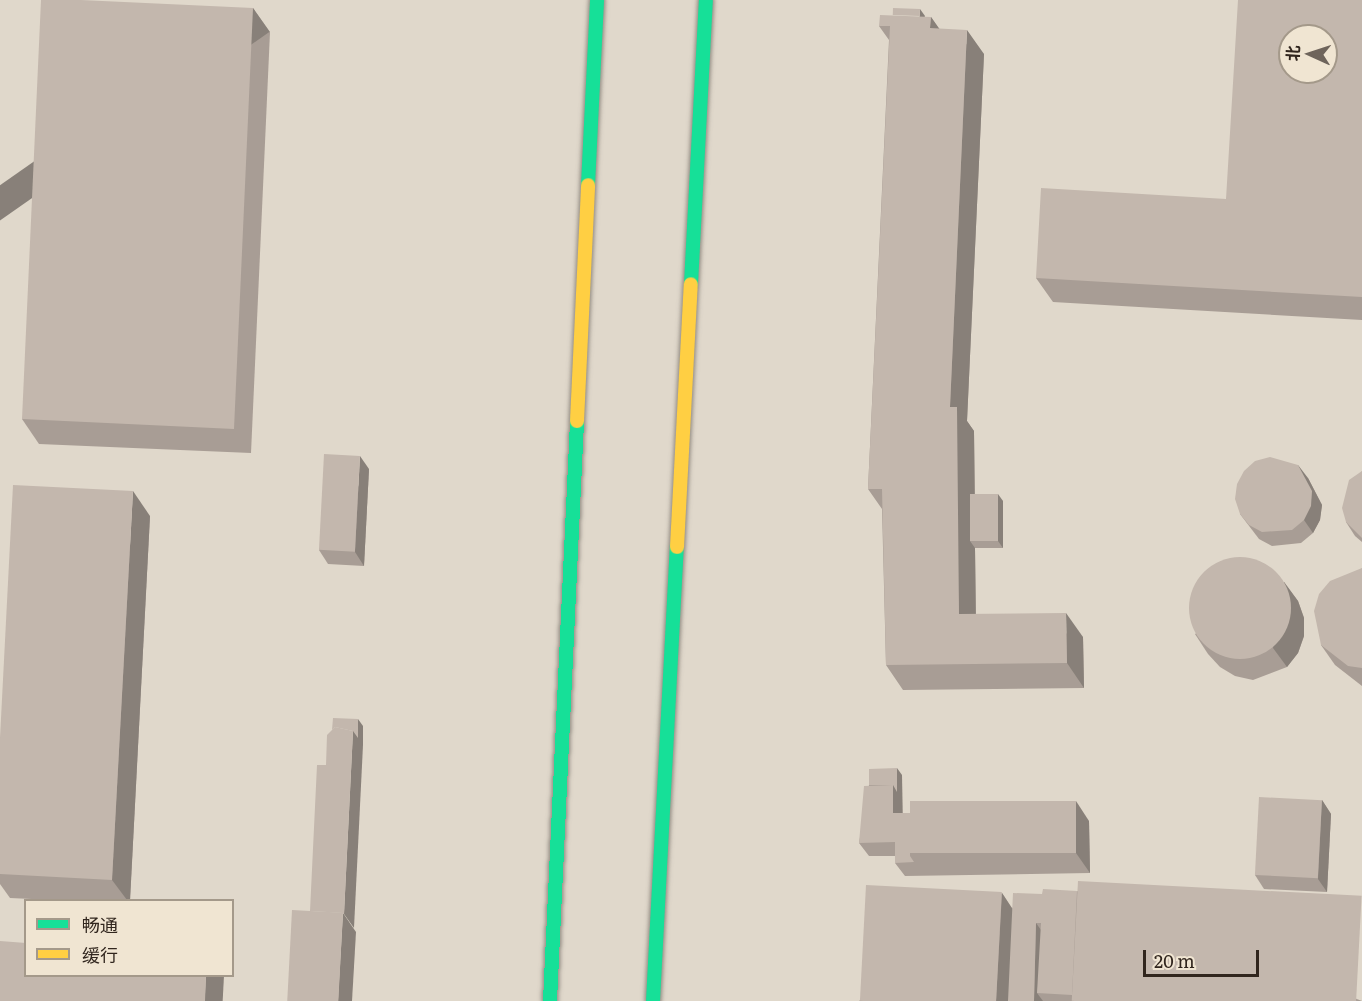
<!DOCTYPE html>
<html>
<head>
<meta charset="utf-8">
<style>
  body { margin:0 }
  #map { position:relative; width:1362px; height:1001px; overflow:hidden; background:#e0d8cb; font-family:Literata,"Noto Sans SC",serif }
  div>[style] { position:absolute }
  .roads { filter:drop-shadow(0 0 2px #948d84) drop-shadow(0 0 2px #948d84) }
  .fast>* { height:14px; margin:-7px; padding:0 7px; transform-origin:7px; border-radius:7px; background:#16e098 }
  .slow>* { height:14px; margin:-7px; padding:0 7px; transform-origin:7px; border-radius:7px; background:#ffcf43 }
  .wall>* { inset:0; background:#a89d95 }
  .shaded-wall>* { inset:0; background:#888079; transform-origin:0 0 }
  .building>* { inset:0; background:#c3b7ad; transform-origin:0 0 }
  .round { border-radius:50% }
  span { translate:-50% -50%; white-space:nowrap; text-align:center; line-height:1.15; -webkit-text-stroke:5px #f0e5d2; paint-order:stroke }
  .legend { position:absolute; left:24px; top:899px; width:210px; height:78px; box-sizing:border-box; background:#f0e5d2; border:2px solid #a4998a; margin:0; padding:8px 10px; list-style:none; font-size:18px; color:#31261e }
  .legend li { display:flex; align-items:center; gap:12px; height:30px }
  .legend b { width:30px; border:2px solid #a4998a }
  .north { position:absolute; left:1278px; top:24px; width:60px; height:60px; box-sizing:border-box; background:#f0e5d2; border:2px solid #a4998a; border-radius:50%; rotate:273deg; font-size:16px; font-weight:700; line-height:24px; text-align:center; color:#31261e }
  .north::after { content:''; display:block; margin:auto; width:21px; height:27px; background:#6e645b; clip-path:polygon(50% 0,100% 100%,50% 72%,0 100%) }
  .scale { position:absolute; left:1143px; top:950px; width:116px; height:27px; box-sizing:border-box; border:3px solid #31261e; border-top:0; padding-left:8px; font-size:18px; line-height:21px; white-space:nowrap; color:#31261e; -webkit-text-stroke:4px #f0e5d2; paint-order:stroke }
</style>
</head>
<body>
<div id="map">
  <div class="roads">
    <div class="fast">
      <i style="left:588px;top:185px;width:185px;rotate:-87.2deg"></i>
      <i style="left:691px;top:284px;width:284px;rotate:-87deg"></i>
      <i style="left:550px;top:1001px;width:581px;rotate:-87.33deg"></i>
      <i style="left:653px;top:1001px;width:455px;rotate:-87deg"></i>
    </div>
    <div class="slow">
      <i style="left:577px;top:421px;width:236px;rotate:-87.3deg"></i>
      <i style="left:677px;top:547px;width:263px;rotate:-87deg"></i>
    </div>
  </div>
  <div class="wall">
    <i style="clip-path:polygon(1362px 0,1362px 320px,1053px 302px,1036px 278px,1226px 199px)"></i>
    <i style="clip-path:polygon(253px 8px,270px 32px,251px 453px,39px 444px,22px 419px)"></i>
    <i style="clip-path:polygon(925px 17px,931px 17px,939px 29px,984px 54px,967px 421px,974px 431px,975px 494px,1003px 501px,1003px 548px,975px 548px,976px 614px,1083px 637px,1084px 688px,903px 690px,886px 665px,882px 509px,868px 489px,889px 40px,879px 26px)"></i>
    <i style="clip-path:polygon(369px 469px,364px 566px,328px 564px,319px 550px)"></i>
    <i style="clip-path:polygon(1362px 471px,1362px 542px,1355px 536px,1346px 522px)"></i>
    <i style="clip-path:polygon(1308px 478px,1322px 505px,1320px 520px,1313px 533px,1301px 543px,1272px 546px,1259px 539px,1240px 514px)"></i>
    <i style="clip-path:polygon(150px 516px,130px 900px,53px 900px,10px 898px,0 884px,0 738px)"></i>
    <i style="clip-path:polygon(1362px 568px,1362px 686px,1335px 665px,1321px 645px)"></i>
    <i style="clip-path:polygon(1284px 582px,1298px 601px,1304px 618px,1304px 636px,1298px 653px,1287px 667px,1253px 680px,1235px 676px,1220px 667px,1208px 654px,1195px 634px)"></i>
    <i style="clip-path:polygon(902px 775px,902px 813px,1089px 821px,1090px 873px,905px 876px,895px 863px,895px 856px,869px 856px,859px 843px,869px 785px)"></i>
    <i style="clip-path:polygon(1322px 800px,1331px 814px,1327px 892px,1264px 889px,1255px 875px)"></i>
    <i style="clip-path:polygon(1077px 891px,1362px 1001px,859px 1001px,1002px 893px,1012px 908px,1042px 894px)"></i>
  </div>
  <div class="shaded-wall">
    <i style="left:253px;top:8px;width:29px;height:421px;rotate:55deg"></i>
    <i style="clip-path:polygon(920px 9px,925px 16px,919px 33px)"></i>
    <i style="clip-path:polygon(931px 17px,948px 41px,930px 28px)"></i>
    <i style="clip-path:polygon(967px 30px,984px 54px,967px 421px,974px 431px,975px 541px,970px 541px,975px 548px,976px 638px,959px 614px,950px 407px)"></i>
    <i style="clip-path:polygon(360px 456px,369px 469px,364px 566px,355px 552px)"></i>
    <i style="clip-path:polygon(1298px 465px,1308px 478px,1322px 505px,1320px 520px,1313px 533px,1304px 520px)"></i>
    <i style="clip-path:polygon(133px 491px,150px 516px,130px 900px,127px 900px,112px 880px)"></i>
    <i style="clip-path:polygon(998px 494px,1003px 501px,1003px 548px,998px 541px)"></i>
    <i style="clip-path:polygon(1284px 582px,1298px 601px,1304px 618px,1304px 636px,1298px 653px,1287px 667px,1273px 648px)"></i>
    <i style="clip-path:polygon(1066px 613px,1083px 637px,1084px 688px,1067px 663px)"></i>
    <i style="clip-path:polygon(358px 719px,363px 726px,363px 745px,354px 928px,344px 914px,353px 731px)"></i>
    <i style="clip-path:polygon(897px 768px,902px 775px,903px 827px,893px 813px,893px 785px)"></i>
    <i style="clip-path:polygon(1322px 800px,1331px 814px,1327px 892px,1318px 879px)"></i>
    <i style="clip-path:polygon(1076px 801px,1089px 821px,1090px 873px,1076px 853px)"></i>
    <i style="clip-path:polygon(1002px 893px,1015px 913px,1010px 1001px,996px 1001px)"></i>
    <i style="clip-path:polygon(343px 913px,356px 932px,352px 1001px,338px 1001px)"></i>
    <i style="clip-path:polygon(1036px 923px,1046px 937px,1037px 993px,1043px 1001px,1034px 1001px)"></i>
    <i style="left:206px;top:975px;width:18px;height:26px;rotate:3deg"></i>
  </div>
  <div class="building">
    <i style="clip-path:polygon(41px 0,81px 0,253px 8px,234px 429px,22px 419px)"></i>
    <i style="clip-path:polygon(evenodd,1238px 0,1362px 0,1362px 297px,1036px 278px,1041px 188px,1226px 199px,1238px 0,1290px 36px,1326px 36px,1326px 72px,1290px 72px,1290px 36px)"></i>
    <i style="left:893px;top:8px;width:27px;height:7px;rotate:2deg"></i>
    <i style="clip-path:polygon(880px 15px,931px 17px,930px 28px,967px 30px,950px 407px,957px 407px,959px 614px,1066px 613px,1067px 663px,886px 665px,882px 489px,868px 489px,890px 26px,879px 26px)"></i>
    <i style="left:324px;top:454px;width:36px;height:96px;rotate:3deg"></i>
    <i style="clip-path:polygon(1270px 457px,1298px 465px,1312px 491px,1311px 506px,1304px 520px,1292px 530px,1262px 532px,1249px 525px,1240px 514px,1235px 499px,1237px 484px,1244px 471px,1255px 461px)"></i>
    <i style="clip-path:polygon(1362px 471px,1362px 538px,1346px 522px,1342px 508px,1349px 480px)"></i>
    <i style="clip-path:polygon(13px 485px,133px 491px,112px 880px,0 874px,0 738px)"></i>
    <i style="left:970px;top:494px;width:28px;height:47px"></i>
    <i class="round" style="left:1189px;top:557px;width:102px;height:102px"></i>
    <i style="clip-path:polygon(1362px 568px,1362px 668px,1348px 666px,1321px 645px,1314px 611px,1319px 594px,1330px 581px)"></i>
    <i style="clip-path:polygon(333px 718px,358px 719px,358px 738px,353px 731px,335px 727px,332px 730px)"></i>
    <i style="clip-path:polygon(335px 727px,353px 731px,344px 914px,343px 914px,343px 913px,310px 911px,317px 765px,326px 765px,327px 735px)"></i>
    <i style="clip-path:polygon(897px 768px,897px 792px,893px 785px,869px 785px,869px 769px)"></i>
    <i style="clip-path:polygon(893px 785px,893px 813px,910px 813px,910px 856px,914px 862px,895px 863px,895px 842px,859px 843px,864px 786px)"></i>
    <i style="left:1259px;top:797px;width:63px;height:78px;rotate:3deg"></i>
    <i style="left:1076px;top:801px;width:52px;height:166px;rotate:90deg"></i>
    <i style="left:1078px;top:881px;width:284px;height:120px;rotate:3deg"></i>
    <i style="left:866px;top:885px;width:136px;height:116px;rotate:3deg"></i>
    <i style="clip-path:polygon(1043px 889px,1077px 891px,1072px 995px,1037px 993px,1041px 923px,1036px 923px,1034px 1001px,1008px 1001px,1013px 893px,1042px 894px)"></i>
    <i style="left:292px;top:910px;width:51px;height:91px;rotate:3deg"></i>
    <i style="clip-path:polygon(0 941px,26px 943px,26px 975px,206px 975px,205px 1001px,0 1001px)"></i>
  </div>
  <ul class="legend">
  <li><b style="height:8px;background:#16e098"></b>畅通</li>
  <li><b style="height:8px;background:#ffcf43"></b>缓行</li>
  </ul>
  <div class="north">北</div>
  <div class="scale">20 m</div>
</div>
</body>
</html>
